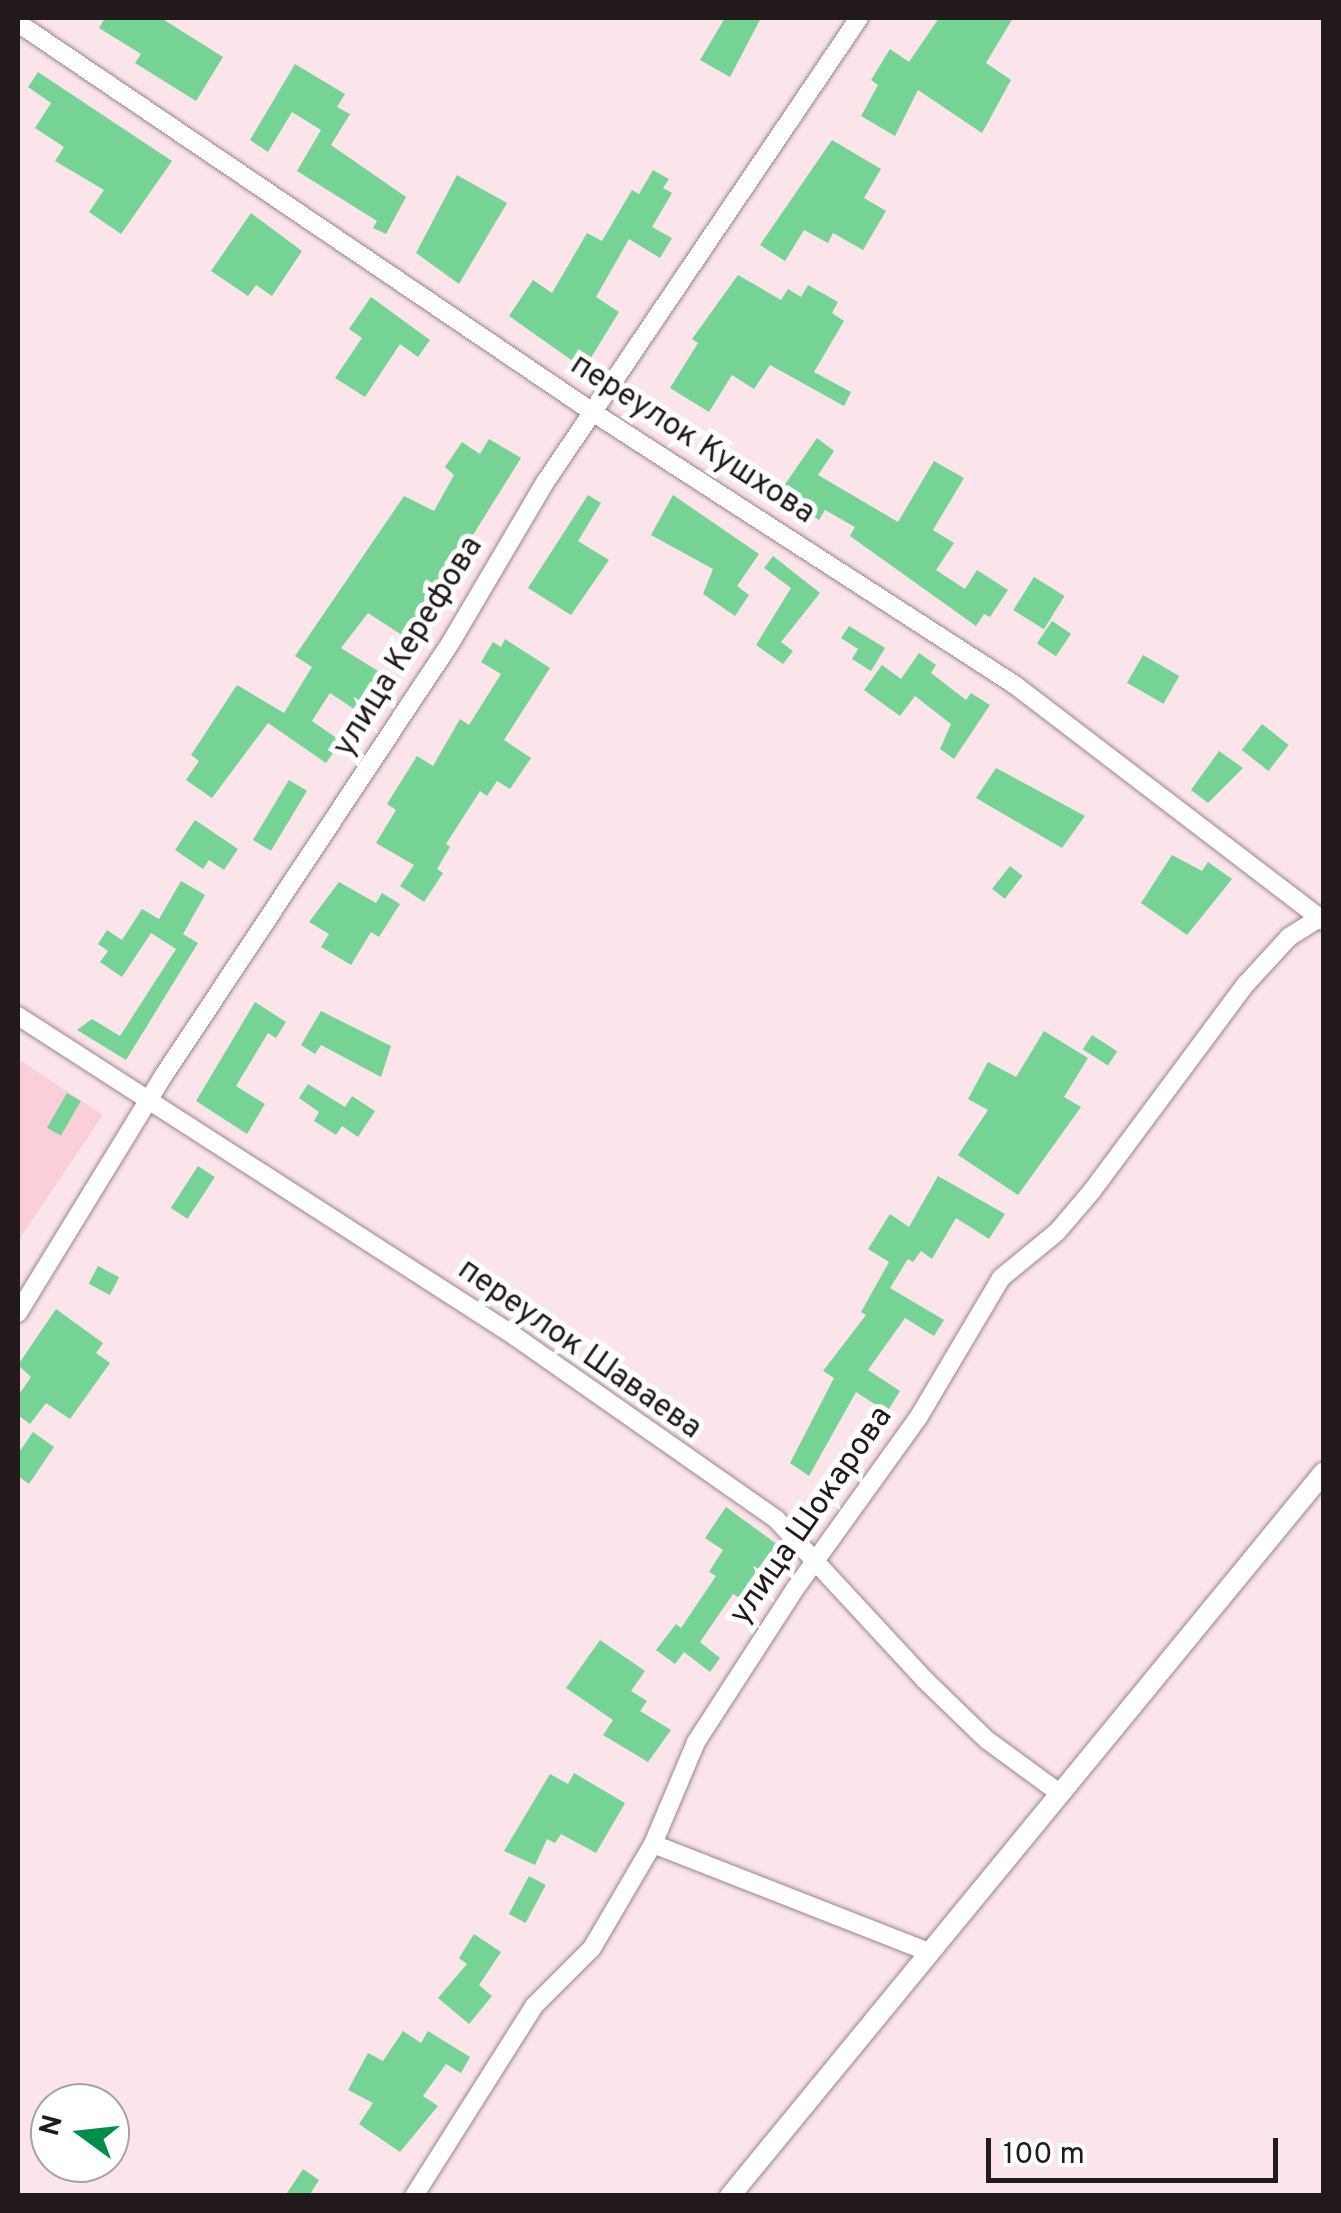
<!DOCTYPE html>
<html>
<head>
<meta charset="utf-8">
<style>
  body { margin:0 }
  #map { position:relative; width:1341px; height:2213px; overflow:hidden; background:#fce5ea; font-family:Overpass,sans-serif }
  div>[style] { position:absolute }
  .green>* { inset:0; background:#fbcfd9 }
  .building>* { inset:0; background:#75d395; transform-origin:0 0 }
  .roads { filter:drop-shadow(0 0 2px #9a858a) drop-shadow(0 0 2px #9a858a) }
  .minor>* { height:18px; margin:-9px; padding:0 9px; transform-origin:9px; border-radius:9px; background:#fff }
  .tertiary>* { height:20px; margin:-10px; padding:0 10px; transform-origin:10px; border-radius:10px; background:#fff }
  span { translate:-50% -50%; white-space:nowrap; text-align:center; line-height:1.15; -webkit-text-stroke:10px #fff; paint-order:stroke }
  .street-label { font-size:32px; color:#21191a }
  .frame { position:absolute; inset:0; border:20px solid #21191a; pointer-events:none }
  .north { position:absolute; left:30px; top:2083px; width:100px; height:100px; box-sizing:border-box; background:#fff; border:2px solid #a6a3a3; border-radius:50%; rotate:285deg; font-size:28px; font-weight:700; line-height:40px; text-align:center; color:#21191a }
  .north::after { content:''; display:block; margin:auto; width:35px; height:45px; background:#008e4c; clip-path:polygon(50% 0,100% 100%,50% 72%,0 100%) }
  .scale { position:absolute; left:986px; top:2138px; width:292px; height:45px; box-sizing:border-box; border:5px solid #21191a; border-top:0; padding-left:12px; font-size:30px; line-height:35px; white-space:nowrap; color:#21191a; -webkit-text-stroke:8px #fff; paint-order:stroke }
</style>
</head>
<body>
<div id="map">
  <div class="green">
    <i style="clip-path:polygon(18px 1059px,103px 1115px,18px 1241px)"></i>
  </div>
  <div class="building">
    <i style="clip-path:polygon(105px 18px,161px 18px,223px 57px,196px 101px,135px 63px,141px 54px,99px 28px)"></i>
    <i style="clip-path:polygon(725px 18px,761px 18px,730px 77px,700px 60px)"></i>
    <i style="clip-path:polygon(939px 18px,1013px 18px,986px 63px,1011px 80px,982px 133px,918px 90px,895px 136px,861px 116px,878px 85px,871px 80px,890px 49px,909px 62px)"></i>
    <i style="clip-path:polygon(295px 64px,345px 94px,337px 107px,350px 114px,331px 145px,406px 197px,386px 234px,373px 228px,377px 221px,297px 171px,321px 130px,292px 112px,268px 152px,250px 140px)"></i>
    <i style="clip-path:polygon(38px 72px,172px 161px,121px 234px,89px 212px,104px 190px,55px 161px,64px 147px,35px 128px,51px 103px,28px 87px)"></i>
    <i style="clip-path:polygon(832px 140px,881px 169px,864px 198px,886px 211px,863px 250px,833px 233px,828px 243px,804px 230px,785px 261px,760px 245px)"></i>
    <i style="clip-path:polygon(653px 170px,669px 179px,663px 188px,672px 193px,652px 227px,672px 238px,660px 258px,629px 239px,596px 297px,619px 312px,584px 369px,509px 316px,533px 280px,552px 293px,587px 233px,602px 241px,632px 190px,639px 194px)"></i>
    <i style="clip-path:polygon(457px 175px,507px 203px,459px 284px,416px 253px)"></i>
    <i style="clip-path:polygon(251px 213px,302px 251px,272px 296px,256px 285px,248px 296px,211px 271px)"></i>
    <i style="clip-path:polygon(738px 275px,781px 300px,788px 289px,801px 297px,808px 285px,838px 302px,832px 313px,844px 321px,814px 372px,851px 392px,844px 406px,770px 365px,754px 389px,732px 375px,709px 412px,670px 388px,698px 343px,692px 339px)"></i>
    <i style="clip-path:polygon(371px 297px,430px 340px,418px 357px,400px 344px,365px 397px,335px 378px,362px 338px,349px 329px)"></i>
    <i style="clip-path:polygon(817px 438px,834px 451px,818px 475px,898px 522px,934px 461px,964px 478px,933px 530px,954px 543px,936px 570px,965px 589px,977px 570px,1008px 590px,990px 617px,984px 614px,976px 626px,850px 536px,855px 527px,825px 510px,819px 520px,779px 493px)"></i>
    <i style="clip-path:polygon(489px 439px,521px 458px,408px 639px,368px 613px,341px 648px,378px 671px,360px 713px,330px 693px,312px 721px,341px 741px,326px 763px,268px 723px,212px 798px,186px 780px,199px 761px,191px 755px,237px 685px,284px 713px,312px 667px,295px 656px,404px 496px,434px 511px,454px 475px,445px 467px,462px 442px,480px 454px)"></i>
    <i style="clip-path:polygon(588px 495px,601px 503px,578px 541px,609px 560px,571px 615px,528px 588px)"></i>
    <i style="clip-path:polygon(673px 495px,759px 554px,737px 586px,749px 595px,735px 616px,703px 594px,713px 569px,651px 535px)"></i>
    <i style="clip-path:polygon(773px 556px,820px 593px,781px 642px,793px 651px,783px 664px,756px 645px,791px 588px,764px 568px)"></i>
    <i style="left:1034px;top:577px;width:36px;height:39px;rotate:32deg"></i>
    <i style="left:1052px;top:621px;width:23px;height:27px;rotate:34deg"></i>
    <i style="clip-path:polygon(849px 626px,885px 648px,871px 671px,852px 659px,858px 649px,841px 638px)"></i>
    <i style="clip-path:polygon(505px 639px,550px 668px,504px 740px,531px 758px,510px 789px,497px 781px,487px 796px,480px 791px,446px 844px,450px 847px,437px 869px,443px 873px,424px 902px,400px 886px,414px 865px,376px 843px,396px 810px,387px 804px,417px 756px,433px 766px,460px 719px,469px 725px,501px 674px,481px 662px,493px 642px,501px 647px)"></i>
    <i style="clip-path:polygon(919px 653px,936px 665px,931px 673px,966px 700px,971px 693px,990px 705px,954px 759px,940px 749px,951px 724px,915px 696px,900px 716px,864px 690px,882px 665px,901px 679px)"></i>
    <i style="left:1143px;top:655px;width:42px;height:32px;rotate:30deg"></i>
    <i style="left:1262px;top:724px;width:34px;height:33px;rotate:38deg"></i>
    <i style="clip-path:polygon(1219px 751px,1243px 768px,1208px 803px,1191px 790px)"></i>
    <i style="clip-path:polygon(996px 768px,1085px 816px,1062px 848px,976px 798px)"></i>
    <i style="left:289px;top:780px;width:21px;height:70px;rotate:31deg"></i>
    <i style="clip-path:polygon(195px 820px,238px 849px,224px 870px,209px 860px,203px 869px,175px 850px)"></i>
    <i style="clip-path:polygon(1172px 855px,1202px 871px,1208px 862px,1232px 879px,1187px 935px,1141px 903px)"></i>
    <i style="left:1010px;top:866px;width:16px;height:29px;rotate:38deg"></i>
    <i style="clip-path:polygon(181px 881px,205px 895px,183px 934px,198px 943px,126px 1060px,77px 1030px,92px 1019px,120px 1036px,176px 949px,151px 933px,122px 977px,100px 962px,108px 951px,98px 944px,107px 930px,122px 940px,142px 909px,159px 919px)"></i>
    <i style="clip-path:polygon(339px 882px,376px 903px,382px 893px,400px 904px,379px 937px,371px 932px,351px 965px,321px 947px,329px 934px,309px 922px)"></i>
    <i style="clip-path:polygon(255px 1002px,286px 1022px,276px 1038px,268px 1033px,236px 1086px,265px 1104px,247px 1134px,196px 1101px)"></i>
    <i style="clip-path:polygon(321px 1011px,391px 1046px,381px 1077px,321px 1045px,315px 1054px,301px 1045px)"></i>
    <i style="clip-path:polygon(1044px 1031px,1088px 1058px,1064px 1097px,1081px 1107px,1018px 1195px,958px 1155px,988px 1110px,968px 1099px,988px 1062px,1016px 1077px)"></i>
    <i style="left:1092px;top:1035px;width:30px;height:17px;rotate:33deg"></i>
    <i style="clip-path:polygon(308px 1084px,345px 1107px,352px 1096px,375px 1111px,358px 1137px,342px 1126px,336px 1135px,314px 1121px,319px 1112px,299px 1098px)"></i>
    <i style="left:67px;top:1093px;width:16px;height:40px;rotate:30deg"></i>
    <i style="left:198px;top:1166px;width:20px;height:50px;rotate:33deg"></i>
    <i style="clip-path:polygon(938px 1176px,1005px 1214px,989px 1239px,956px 1218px,932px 1259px,921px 1251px,913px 1262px,908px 1259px,890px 1288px,944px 1320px,934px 1336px,905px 1318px,868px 1370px,900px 1391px,887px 1412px,856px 1392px,809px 1476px,790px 1463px,834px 1378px,823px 1371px,866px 1315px,861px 1312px,889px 1262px,868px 1249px,890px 1214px,909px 1227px)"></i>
    <i style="left:98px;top:1266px;width:24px;height:20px;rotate:28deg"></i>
    <i style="clip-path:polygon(56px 1309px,103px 1343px,96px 1353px,110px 1363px,70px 1419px,46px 1403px,30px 1424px,18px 1415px,18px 1396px,31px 1377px,18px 1365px)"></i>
    <i style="clip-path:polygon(33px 1432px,54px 1447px,29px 1484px,18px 1476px,18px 1454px)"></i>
    <i style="clip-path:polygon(726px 1507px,793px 1556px,758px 1609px,733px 1594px,700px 1642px,720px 1658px,710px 1672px,684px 1652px,675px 1664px,656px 1650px,676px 1624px,681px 1628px,716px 1576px,709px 1572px,723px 1550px,705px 1538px)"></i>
    <i style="clip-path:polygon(600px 1640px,645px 1671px,631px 1691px,647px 1701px,640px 1711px,671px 1730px,648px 1762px,603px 1735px,613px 1720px,566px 1688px)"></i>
    <i style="clip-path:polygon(574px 1773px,625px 1803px,596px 1853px,561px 1834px,555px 1843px,547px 1839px,535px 1865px,504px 1851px,550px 1774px,568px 1784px)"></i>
    <i style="left:529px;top:1876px;width:19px;height:43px;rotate:28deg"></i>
    <i style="clip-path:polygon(474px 1934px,501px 1952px,479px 1985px,492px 1996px,469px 2024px,438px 1998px,467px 1964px,459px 1958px)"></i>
    <i style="clip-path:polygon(403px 2031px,421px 2043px,428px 2031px,470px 2057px,461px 2073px,446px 2064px,423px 2096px,438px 2106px,400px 2152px,359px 2124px,373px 2103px,348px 2090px,368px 2053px,383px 2061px)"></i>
    <i style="clip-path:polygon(303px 2169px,319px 2180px,309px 2196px,285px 2196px)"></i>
  </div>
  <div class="roads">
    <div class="minor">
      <i style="left:18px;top:23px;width:696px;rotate:34.1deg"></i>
      <i style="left:594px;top:413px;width:501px;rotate:32.87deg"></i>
      <i style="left:1015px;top:685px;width:389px;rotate:37.4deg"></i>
      <i style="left:18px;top:1016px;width:592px;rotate:32.8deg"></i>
      <i style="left:516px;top:1337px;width:317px;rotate:35deg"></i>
      <i style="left:776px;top:1519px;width:219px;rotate:47.2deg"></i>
      <i style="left:925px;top:1680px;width:86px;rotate:44.1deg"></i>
      <i style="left:987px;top:1740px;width:88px;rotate:36.2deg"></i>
      <i style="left:18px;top:1313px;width:279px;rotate:-58.5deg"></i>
      <i style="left:164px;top:1075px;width:519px;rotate:-56.46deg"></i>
      <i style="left:451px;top:642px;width:187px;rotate:-59.5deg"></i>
      <i style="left:546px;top:481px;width:559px;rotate:-55.94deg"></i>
      <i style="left:653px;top:1844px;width:295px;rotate:21.4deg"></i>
      <i style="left:414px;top:2196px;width:225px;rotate:-57.7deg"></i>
      <i style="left:534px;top:2006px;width:82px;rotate:-45deg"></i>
      <i style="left:592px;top:1948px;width:121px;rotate:-59.6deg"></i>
      <i style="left:653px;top:1844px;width:111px;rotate:-67.1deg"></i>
      <i style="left:696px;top:1742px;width:182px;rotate:-57.1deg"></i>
      <i style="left:795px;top:1589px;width:211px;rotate:-54.3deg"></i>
      <i style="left:918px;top:1418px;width:163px;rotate:-59.3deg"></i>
      <i style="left:1001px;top:1278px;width:72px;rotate:-39.4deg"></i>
      <i style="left:1057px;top:1232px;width:54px;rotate:-49.5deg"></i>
      <i style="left:1092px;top:1191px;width:258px;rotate:-53.4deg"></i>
      <i style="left:1246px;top:984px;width:64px;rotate:-47.5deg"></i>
      <i style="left:1289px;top:937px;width:36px;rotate:-32deg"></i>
    </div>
    <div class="tertiary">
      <i style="left:730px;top:2196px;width:936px;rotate:-50.63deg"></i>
    </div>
  </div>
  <div class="street-label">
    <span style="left:692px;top:440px;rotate:33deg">переулок Кушхова</span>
    <span style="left:409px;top:647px;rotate:-58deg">улица Керефова</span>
    <span style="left:579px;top:1350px;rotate:35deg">переулок Шаваева</span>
    <span style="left:812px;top:1516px;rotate:-55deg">улица Шокарова</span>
  </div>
  <div class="frame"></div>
  <div class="north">N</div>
  <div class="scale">100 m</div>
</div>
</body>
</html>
